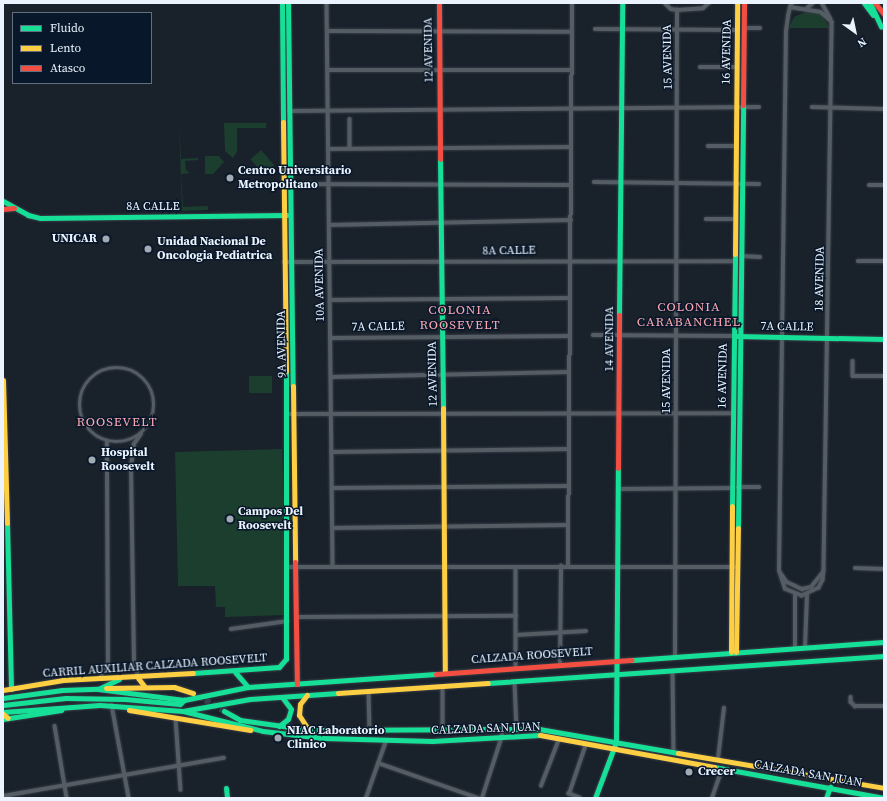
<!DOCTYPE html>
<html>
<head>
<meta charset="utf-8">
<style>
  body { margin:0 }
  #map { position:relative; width:887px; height:801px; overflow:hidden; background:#19212b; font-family:"Source Serif 4",serif }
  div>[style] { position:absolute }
  .green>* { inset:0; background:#1c3e2e; transform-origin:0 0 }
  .primary-tunnel>* { height:5.5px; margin-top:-2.75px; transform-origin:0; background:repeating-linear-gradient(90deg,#38414b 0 5.5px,transparent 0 8.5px) }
  .roads { filter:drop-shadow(0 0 1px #373d46) drop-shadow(0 0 1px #373d46) }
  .street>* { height:3.5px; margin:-1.75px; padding:0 1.75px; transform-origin:1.75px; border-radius:1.75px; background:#545c64 }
  .street>.ring { margin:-1.75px; padding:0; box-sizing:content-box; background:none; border:3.5px solid #545c64; border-radius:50% }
  .fast>* { height:5px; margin:-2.5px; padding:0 2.5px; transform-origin:2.5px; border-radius:2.5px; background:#16e098 }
  .slow>* { height:5px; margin:-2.5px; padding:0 2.5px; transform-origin:2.5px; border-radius:2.5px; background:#ffcf43 }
  .jam>* { height:5px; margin:-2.5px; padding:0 2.5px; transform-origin:2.5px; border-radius:2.5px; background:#f24e42 }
  .dots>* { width:11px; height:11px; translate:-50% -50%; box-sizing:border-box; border:2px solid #081729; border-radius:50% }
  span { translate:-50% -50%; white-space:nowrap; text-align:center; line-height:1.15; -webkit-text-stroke:3px #081729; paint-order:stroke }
  .street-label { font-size:12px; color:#ebf4fe }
  .poi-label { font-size:12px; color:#ebf4fe; font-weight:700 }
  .left { translate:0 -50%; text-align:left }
  .right { translate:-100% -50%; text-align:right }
  .neighbourhood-label { font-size:13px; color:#fca8b0; letter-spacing:1px }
  .frame { position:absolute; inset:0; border:4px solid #ebf4fe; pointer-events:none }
  .legend { position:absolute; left:12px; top:12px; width:140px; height:72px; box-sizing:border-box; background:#081729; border:1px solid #636f7e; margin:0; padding:5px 7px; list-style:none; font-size:12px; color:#ebf4fe }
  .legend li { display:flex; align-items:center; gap:8px; height:20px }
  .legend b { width:20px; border:1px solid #636f7e }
  .north { position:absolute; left:835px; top:12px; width:40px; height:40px; -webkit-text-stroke:3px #081729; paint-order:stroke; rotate:147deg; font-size:11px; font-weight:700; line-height:16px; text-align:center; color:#ebf4fe }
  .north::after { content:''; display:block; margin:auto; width:14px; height:18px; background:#ebf4fe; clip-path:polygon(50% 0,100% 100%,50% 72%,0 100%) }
</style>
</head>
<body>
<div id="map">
  <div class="green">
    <i style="clip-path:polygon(810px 10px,821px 14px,830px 28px,789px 28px,794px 17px)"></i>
    <i style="clip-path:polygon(179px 123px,181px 159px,198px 158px,198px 160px,185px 161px,186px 170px,190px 173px,181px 174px,183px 207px,208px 206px,208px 210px,182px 211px)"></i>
    <i style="clip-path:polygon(224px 123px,266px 123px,266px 128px,237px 128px,237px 152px,233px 158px,225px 151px)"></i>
    <i style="left:261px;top:150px;width:20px;height:14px;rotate:49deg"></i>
    <i style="clip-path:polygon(205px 156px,219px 156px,224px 162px,213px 174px,205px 174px)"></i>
    <i style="left:249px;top:376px;width:23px;height:17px"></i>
    <i style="clip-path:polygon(282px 449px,285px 615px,225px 617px,225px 607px,216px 607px,215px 586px,178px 586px,175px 452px)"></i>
  </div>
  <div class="primary-tunnel">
    <i style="left:198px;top:696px;width:30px;rotate:30deg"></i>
  </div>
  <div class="roads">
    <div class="street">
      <i style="left:327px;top:3px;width:564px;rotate:89.39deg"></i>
      <i style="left:665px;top:3px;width:8px;rotate:45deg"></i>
      <i style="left:671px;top:9px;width:6px;rotate:9deg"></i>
      <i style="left:677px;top:10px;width:26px;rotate:-4deg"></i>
      <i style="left:703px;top:8px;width:8px;rotate:-40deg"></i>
      <i style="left:822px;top:3px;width:18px;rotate:61deg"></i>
      <i style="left:790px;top:7px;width:31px;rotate:9deg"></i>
      <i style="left:821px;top:12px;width:15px;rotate:42deg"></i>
      <i style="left:832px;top:22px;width:7px;rotate:90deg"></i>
      <i style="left:832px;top:29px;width:541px;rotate:90.85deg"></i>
      <i style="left:824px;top:570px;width:10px;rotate:96deg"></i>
      <i style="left:823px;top:580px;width:9px;rotate:117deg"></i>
      <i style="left:819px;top:588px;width:19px;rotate:155deg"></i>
      <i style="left:802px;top:596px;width:18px;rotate:-158deg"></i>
      <i style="left:785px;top:589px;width:19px;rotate:-108deg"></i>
      <i style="left:779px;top:571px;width:540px;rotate:-89.26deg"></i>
      <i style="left:786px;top:31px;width:15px;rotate:-82deg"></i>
      <i style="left:788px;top:16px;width:9px;rotate:-77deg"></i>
      <i style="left:790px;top:7px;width:4px;rotate:-63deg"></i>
      <i style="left:807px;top:8px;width:8px;rotate:-40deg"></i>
      <i style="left:744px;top:28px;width:16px"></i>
      <i style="left:595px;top:29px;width:142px;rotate:0.4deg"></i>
      <i style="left:327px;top:31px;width:245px;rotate:0.2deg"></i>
      <i style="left:700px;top:67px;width:37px"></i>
      <i style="left:328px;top:70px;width:244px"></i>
      <i style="left:812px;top:107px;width:72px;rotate:1.6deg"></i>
      <i style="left:289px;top:111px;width:470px;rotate:-0.5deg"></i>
      <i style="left:350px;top:119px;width:29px;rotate:90deg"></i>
      <i style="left:708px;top:146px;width:28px"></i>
      <i style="left:329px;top:149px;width:242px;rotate:-0.5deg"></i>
      <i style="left:594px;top:182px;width:165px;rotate:0.7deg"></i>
      <i style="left:284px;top:184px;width:287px;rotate:0.2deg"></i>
      <i style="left:869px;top:185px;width:15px"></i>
      <i style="left:706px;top:219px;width:29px"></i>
      <i style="left:329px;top:225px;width:242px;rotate:-1.2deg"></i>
      <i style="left:741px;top:256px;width:19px;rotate:3deg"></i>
      <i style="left:858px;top:261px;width:26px"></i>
      <i style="left:284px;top:262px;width:450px;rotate:-0.1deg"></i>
      <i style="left:330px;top:300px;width:240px;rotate:-0.5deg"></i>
      <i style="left:593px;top:335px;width:140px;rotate:0.4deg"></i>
      <i style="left:331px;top:338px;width:239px;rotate:-0.5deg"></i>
      <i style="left:853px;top:361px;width:15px;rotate:90deg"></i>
      <i style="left:853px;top:376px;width:31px"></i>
      <i class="ring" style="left:80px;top:368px;width:70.5px;height:70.5px"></i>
      <i style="left:331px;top:377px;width:238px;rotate:-1.2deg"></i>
      <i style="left:286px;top:414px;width:447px;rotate:-0.1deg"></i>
      <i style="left:332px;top:452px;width:237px;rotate:-0.7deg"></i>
      <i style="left:738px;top:487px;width:21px"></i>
      <i style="left:332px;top:488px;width:236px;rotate:-0.5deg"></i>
      <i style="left:619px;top:489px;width:113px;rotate:-0.5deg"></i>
      <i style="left:333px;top:528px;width:235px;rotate:-0.7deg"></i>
      <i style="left:568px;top:566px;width:563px;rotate:-89.59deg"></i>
      <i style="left:288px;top:567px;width:446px"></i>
      <i style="left:516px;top:567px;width:101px;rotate:90deg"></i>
      <i style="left:855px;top:568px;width:29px;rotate:2deg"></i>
      <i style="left:780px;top:572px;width:12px;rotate:55deg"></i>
      <i style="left:787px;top:582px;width:17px;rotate:25deg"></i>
      <i style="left:802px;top:589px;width:9px;rotate:-13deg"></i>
      <i style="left:811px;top:587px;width:19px;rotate:-51deg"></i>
      <i style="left:296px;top:617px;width:220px;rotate:-0.3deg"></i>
      <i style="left:231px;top:629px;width:57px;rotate:-8.1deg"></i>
      <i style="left:516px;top:635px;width:70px;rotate:-3.3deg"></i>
      <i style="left:805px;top:647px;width:52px;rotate:-87.8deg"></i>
      <i style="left:795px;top:648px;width:53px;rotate:-90deg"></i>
      <i style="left:675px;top:656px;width:646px;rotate:-89.82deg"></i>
      <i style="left:560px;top:664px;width:98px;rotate:-89.4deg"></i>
      <i style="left:673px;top:671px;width:81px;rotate:89.3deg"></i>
      <i style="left:138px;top:677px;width:16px;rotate:-104deg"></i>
      <i style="left:134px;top:661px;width:194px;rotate:-90.9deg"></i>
      <i style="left:131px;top:467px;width:23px;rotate:-83deg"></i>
      <i style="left:134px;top:444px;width:12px;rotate:-55deg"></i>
      <i style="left:100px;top:678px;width:17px;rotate:-62deg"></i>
      <i style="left:108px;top:663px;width:222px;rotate:-90.3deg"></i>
      <i style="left:515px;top:682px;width:47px;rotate:87.6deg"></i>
      <i style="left:443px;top:686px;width:43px;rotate:90deg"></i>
      <i style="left:369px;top:691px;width:40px;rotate:88.6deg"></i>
      <i style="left:851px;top:697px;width:5px;rotate:90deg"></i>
      <i style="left:851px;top:702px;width:6px;rotate:45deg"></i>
      <i style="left:855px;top:706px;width:29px"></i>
      <i style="left:112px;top:705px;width:95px;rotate:79.6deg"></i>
      <i style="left:176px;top:719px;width:71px;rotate:86deg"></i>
      <i style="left:55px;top:726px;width:73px;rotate:80.5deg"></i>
      <i style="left:718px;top:759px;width:51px;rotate:-83.3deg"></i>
      <i style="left:378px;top:763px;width:106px;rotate:19.3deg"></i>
      <i style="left:541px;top:786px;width:50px;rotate:-69deg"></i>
      <i style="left:3px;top:796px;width:224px;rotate:-9.8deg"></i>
      <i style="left:366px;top:798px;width:60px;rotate:-70.7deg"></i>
      <i style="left:482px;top:798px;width:65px;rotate:-72.1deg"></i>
      <i style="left:502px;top:736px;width:7px;rotate:-98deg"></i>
      <i style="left:580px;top:798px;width:12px;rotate:-160deg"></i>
      <i style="left:569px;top:794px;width:53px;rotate:-71.2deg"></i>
      <i style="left:712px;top:798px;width:31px;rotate:-71deg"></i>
    </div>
    <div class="fast">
      <i style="left:282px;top:3px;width:119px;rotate:89.5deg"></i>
      <i style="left:288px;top:3px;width:383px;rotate:89.3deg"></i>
      <i style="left:864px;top:3px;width:15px;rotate:53deg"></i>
      <i style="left:870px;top:3px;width:26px;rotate:65deg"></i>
      <i style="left:440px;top:159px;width:249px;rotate:89.3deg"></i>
      <i style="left:3px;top:201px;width:29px;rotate:29deg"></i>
      <i style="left:28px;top:215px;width:12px;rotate:14deg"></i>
      <i style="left:40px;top:218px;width:247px;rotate:-0.7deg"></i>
      <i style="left:619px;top:315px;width:312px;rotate:-89.4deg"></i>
      <i style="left:737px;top:336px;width:147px;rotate:1.2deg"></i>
      <i style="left:732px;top:506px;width:252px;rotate:-89.3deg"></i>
      <i style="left:7px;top:523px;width:166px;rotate:88.6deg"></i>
      <i style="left:738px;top:528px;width:423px;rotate:-89.3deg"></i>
      <i style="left:632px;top:660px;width:253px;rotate:-4.1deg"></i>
      <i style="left:235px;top:672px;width:20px;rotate:49deg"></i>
      <i style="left:193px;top:673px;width:86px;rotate:-4deg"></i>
      <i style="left:279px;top:667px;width:11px;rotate:-49deg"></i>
      <i style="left:286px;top:659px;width:288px;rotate:-90deg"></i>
      <i style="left:488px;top:683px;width:397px;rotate:-3.9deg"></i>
      <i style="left:98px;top:689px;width:23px;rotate:-25deg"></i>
      <i style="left:3px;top:698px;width:60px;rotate:-7.7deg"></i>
      <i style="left:62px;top:690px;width:36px;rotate:-2deg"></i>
      <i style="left:98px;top:689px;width:87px;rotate:7.3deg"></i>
      <i style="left:184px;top:700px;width:65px;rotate:-11.5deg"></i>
      <i style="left:248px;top:687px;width:188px;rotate:-4deg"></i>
      <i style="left:3px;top:705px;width:63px;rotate:-6.3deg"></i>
      <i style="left:66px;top:698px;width:59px;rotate:1deg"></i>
      <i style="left:125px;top:699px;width:55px;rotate:5.2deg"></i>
      <i style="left:180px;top:704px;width:6px;rotate:-45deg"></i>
      <i style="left:183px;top:711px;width:82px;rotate:14deg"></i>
      <i style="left:263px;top:731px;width:60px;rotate:6.7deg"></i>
      <i style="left:323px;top:738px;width:109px;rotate:1.6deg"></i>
      <i style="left:432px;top:741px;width:108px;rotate:-3.2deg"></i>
      <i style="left:224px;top:711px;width:18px;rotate:29deg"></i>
      <i style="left:240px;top:720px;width:72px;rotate:8deg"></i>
      <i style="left:311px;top:730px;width:228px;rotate:-0.3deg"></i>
      <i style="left:539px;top:729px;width:141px;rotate:9.8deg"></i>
      <i style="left:3px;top:712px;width:97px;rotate:-4.1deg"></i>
      <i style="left:100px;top:705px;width:83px;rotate:4.1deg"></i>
      <i style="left:183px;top:711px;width:68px;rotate:-10.2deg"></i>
      <i style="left:250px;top:699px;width:88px;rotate:-3.9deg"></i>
      <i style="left:3px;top:719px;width:59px;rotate:-8.8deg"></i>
      <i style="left:279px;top:726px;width:11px;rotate:-38deg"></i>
      <i style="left:288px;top:719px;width:10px;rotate:-73deg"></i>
      <i style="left:291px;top:709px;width:15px;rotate:-127deg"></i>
      <i style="left:714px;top:767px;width:173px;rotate:10.3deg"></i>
      <i style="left:226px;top:788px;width:10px;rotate:84deg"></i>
      <i style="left:595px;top:798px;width:60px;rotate:-69.4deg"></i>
      <i style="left:616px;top:742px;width:274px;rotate:-89.6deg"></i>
      <i style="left:826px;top:798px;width:12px;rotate:-70deg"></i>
    </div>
    <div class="slow">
      <i style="left:283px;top:122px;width:249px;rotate:89.3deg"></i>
      <i style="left:735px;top:254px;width:251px;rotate:-89.5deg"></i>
      <i style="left:3px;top:380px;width:143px;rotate:88.4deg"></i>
      <i style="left:293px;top:386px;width:176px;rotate:89.3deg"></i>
      <i style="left:443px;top:408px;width:264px;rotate:89.6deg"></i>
      <i style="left:731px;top:652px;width:146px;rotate:-89.6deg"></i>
      <i style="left:736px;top:652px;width:124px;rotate:-89.1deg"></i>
      <i style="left:138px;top:678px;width:11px;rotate:52deg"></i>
      <i style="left:106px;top:688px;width:68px;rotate:-0.8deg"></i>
      <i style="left:174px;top:687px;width:20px;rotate:18deg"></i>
      <i style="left:3px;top:690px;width:61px;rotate:-9.5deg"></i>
      <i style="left:63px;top:680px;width:130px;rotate:-3.1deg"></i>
      <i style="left:338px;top:693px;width:150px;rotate:-3.8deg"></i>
      <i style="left:307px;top:695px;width:11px;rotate:128deg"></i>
      <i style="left:300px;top:704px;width:11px;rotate:95deg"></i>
      <i style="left:299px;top:715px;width:17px;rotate:57deg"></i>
      <i style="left:129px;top:710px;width:123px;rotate:9.4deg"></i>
      <i style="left:3px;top:714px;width:6px;rotate:39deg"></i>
      <i style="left:540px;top:735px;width:177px;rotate:10.4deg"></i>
      <i style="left:678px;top:753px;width:209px;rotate:9.6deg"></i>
    </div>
    <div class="jam">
      <i style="left:439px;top:3px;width:156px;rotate:89.6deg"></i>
      <i style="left:875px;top:3px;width:14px;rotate:51deg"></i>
      <i style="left:743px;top:105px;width:102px;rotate:-89.4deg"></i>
      <i style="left:3px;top:209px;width:11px;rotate:-5deg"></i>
      <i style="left:618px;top:468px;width:153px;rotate:-89.6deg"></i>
      <i style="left:295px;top:562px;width:122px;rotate:89.1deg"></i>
      <i style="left:436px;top:674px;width:196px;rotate:-4.1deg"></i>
    </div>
  </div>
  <div class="dots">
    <i style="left:230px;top:178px;background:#a2aab4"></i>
    <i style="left:106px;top:239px;background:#a2aab4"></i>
    <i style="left:148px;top:249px;background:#a2aab4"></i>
    <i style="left:92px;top:460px;background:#a2aab4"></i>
    <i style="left:230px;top:519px;background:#a2aab4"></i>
    <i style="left:278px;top:738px;background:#a2aab4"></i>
    <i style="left:689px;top:772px;background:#a2aab4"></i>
  </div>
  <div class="street-label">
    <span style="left:429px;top:50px;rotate:-91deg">12 AVENIDA</span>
    <span style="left:727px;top:52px;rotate:-89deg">16 AVENIDA</span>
    <span style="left:668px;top:57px;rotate:-91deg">15 AVENIDA</span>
    <span style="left:153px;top:207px">8A CALLE</span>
    <span style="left:509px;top:251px;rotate:-1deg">8A CALLE</span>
    <span style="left:820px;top:279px;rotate:-89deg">18 AVENIDA</span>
    <span style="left:320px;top:285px;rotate:-91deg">10A AVENIDA</span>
    <span style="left:378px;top:327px;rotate:-1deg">7A CALLE</span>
    <span style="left:787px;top:327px;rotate:1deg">7A CALLE</span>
    <span style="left:610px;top:339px;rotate:-90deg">14 AVENIDA</span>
    <span style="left:282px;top:344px;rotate:-91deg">9A AVENIDA</span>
    <span style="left:433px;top:374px;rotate:-91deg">12 AVENIDA</span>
    <span style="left:723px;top:376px;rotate:-89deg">16 AVENIDA</span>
    <span style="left:667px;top:381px;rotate:-90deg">15 AVENIDA</span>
    <span style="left:532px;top:656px;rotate:-4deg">CALZADA ROOSEVELT</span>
    <span style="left:155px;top:666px;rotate:-4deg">CARRIL AUXILIAR CALZADA ROOSEVELT</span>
    <span style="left:486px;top:729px;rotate:-2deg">CALZADA SAN JUAN</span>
    <span style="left:808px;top:774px;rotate:10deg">CALZADA SAN JUAN</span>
  </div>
  <div class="poi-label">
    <span class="left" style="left:238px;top:178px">Centro Universitario<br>Metropolitano</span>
    <span class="right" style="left:97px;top:239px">UNICAR</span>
    <span class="left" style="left:157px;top:249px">Unidad Nacional De<br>Oncologia Pediatrica</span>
    <span class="left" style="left:101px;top:460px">Hospital<br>Roosevelt</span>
    <span class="left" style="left:238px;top:519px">Campos Del<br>Roosevelt</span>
    <span class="left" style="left:287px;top:738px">NIAC Laboratorio<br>Clinico</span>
    <span class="left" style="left:698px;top:772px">Crecer</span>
  </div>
  <div class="neighbourhood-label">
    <span style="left:689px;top:315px">COLONIA<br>CARABANCHEL</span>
    <span style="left:460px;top:318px">COLONIA<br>ROOSEVELT</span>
    <span style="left:117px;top:422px">ROOSEVELT</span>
  </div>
  <div class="frame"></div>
  <ul class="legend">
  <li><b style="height:5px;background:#16e098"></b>Fluido</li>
  <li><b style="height:5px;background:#ffcf43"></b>Lento</li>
  <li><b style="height:5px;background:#f24e42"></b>Atasco</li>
  </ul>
  <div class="north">N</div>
</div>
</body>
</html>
